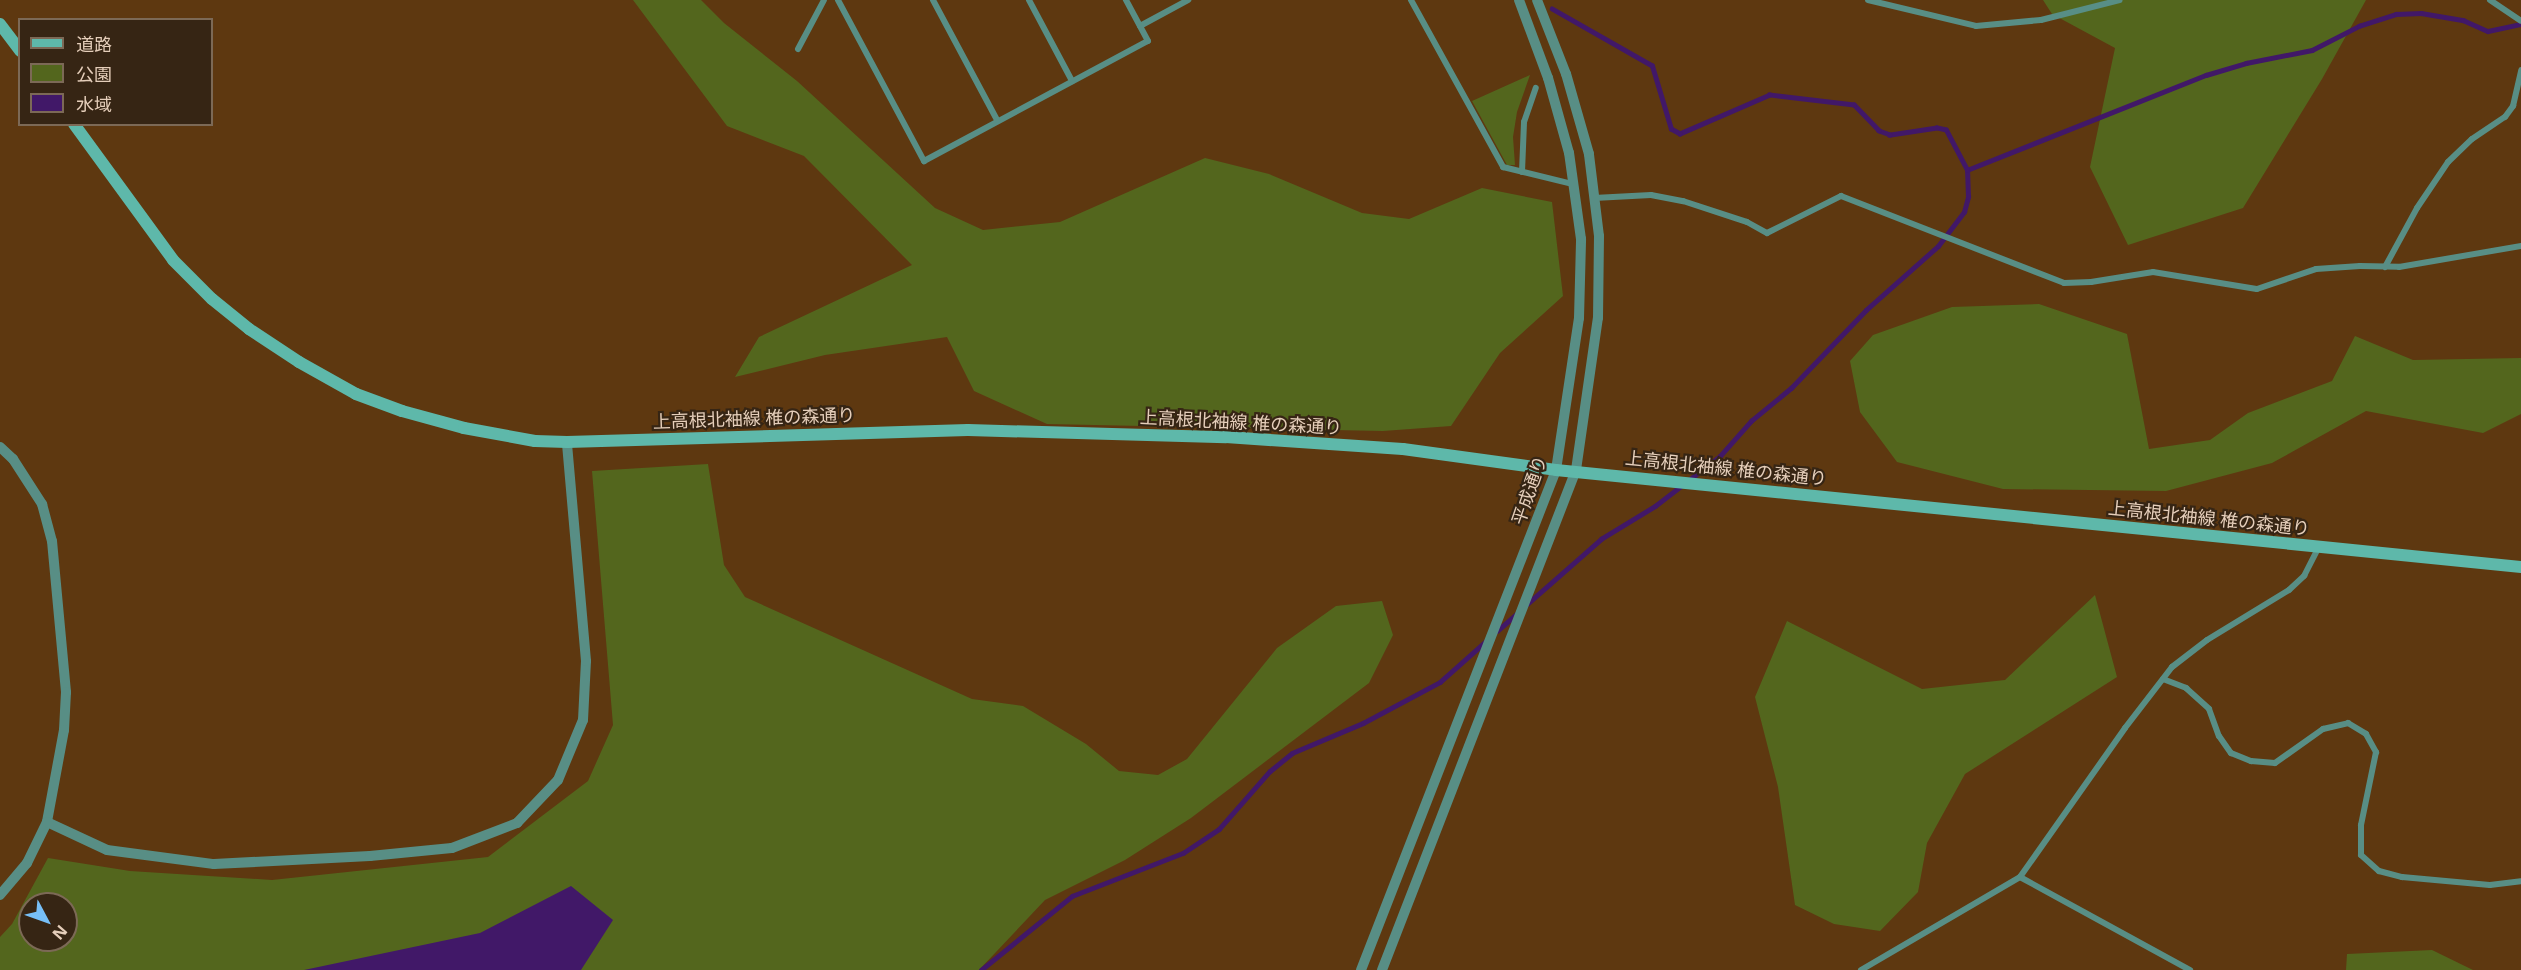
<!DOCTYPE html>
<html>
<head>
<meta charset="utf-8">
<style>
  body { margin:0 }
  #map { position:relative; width:2521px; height:970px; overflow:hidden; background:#5e3810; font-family:"Open Sans","Noto Sans JP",sans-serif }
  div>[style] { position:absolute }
  .green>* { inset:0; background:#53661d }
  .water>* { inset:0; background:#411868 }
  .stream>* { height:4.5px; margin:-2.25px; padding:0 2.25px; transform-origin:2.25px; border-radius:2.25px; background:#411868 }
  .minor>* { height:6px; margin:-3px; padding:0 3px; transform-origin:3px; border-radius:3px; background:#588e85 }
  .tertiary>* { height:10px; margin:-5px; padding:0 5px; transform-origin:5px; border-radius:5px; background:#588e85 }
  .secondary>* { height:12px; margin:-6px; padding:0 6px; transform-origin:6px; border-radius:6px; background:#5eb8aa }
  span { translate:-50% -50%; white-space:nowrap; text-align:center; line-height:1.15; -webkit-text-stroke:4.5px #362514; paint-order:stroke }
  .street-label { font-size:18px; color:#e5ceba }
  .legend { position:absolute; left:18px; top:18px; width:195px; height:108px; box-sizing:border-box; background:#362514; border:2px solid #7c6956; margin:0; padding:8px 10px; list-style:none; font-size:18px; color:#e5ceba }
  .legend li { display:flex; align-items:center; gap:12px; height:30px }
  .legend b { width:30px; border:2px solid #7c6956 }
  .north { position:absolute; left:18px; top:892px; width:60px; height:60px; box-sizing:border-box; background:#362514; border:2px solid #7c6956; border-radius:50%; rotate:131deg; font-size:16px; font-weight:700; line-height:24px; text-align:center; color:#e5ceba }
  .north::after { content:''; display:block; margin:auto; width:21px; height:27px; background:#77bff7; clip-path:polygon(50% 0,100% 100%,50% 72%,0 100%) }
</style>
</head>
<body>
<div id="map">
  <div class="green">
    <i style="clip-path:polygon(633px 0,701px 0,724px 23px,797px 81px,935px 208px,983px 230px,1060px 222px,1205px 158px,1269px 174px,1362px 213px,1409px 219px,1482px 188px,1552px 202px,1563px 296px,1500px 353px,1451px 426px,1383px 431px,1047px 424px,974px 391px,947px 337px,825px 355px,735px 377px,759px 337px,912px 265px,804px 156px,727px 126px)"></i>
    <i style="clip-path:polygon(2043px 0,2366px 0,2322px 79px,2243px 208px,2128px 245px,2090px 167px,2115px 48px,2052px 14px)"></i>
    <i style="clip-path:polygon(1530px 75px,1517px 112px,1513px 137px,1515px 165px,1507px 165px,1472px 101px)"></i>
    <i style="clip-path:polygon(2039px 304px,2127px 334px,2149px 449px,2210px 440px,2248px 413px,2332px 381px,2355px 336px,2413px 360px,2521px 358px,2521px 414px,2483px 433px,2366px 411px,2272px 463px,2166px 491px,2003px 489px,1897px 462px,1860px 412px,1850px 361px,1873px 335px,1952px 307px)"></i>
    <i style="clip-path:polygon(evenodd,708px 464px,724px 565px,745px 597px,972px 699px,1023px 706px,1086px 744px,1119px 771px,1158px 775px,1187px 759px,1277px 648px,1336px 606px,1382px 601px,1393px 635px,1369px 683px,1191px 818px,1125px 860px,1045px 900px,979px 970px,0 970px,0 937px,12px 924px,48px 858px,130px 871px,272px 880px,488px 857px,588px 781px,613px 725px,592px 471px,708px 464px,30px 904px,66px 904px,66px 940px,30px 940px,30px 904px)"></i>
    <i style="clip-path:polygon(2095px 595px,2117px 677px,1965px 774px,1927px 843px,1918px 892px,1880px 931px,1834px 924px,1795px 905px,1778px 787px,1755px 697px,1787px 621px,1922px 689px,2005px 680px)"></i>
    <i style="clip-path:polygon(2432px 950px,2473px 970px,2346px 970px,2347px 954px)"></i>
  </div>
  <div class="water">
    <i style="clip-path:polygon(571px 886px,613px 920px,581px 970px,304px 970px,480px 933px)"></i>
  </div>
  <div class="stream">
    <i style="left:1967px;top:170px;width:257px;rotate:-21.7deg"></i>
    <i style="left:2206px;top:75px;width:42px;rotate:-16.7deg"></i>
    <i style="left:2246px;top:63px;width:67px;rotate:-11.1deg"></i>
    <i style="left:2312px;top:50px;width:53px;rotate:-27.1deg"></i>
    <i style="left:2359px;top:26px;width:39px;rotate:-18deg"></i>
    <i style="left:2396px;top:14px;width:25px;rotate:-2deg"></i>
    <i style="left:2421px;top:13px;width:43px;rotate:9.5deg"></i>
    <i style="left:2463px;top:20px;width:27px;rotate:24deg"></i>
    <i style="left:2488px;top:31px;width:34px;rotate:-12deg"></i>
    <i style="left:1526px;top:605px;width:100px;rotate:-41.3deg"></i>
    <i style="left:1601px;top:539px;width:63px;rotate:-31.4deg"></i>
    <i style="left:1655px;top:506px;width:82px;rotate:-37.6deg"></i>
    <i style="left:1720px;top:456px;width:47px;rotate:-48.5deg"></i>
    <i style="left:1751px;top:421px;width:52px;rotate:-39.5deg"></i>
    <i style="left:1791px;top:388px;width:108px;rotate:-46.1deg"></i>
    <i style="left:1866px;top:310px;width:96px;rotate:-41.6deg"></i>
    <i style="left:1938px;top:246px;width:43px;rotate:-52.6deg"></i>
    <i style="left:1964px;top:212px;width:16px;rotate:-75deg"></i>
    <i style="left:1968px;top:197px;width:27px;rotate:-92deg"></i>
    <i style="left:1967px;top:170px;width:45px;rotate:-117.7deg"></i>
    <i style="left:1946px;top:130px;width:9px;rotate:-167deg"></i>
    <i style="left:1937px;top:128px;width:48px;rotate:171.5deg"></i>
    <i style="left:1890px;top:135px;width:12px;rotate:-160deg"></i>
    <i style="left:1879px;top:131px;width:36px;rotate:-134deg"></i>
    <i style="left:1854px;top:105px;width:85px;rotate:-173.2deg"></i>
    <i style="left:1770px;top:95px;width:98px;rotate:156.6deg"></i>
    <i style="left:1680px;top:134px;width:10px;rotate:-151deg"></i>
    <i style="left:1671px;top:129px;width:66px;rotate:-106.8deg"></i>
    <i style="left:1652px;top:66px;width:115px;rotate:-150.3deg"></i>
    <i style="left:1497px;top:631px;width:28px;rotate:-41deg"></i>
    <i style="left:981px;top:970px;width:117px;rotate:-39.1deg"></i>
    <i style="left:1072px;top:896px;width:119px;rotate:-21.2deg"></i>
    <i style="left:1183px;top:853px;width:43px;rotate:-33.7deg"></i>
    <i style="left:1219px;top:829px;width:77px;rotate:-48.7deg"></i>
    <i style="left:1270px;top:771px;width:28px;rotate:-39deg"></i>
    <i style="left:1292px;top:753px;width:77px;rotate:-22.9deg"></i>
    <i style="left:1363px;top:723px;width:87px;rotate:-28deg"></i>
    <i style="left:1440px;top:682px;width:62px;rotate:-41.7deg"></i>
  </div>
  <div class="minor">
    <i style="left:838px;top:0;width:183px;rotate:61.9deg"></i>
    <i style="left:924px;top:161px;width:254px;rotate:-28.2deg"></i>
    <i style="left:1148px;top:41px;width:47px;rotate:-118.2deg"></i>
    <i style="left:933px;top:0;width:136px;rotate:61.9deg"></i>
    <i style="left:1029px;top:0;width:92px;rotate:62deg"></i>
    <i style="left:1411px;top:0;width:191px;rotate:61.1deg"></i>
    <i style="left:1503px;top:167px;width:72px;rotate:13.7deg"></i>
    <i style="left:1868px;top:0;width:111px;rotate:13.5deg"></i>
    <i style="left:1976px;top:26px;width:65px;rotate:-5.3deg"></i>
    <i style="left:2041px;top:20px;width:81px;rotate:-14.2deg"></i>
    <i style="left:2490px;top:0;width:37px;rotate:34deg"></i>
    <i style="left:1140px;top:26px;width:55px;rotate:-28.4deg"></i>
    <i style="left:798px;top:49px;width:55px;rotate:-62deg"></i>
    <i style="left:1522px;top:172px;width:50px;rotate:-87.7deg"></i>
    <i style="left:1524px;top:122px;width:36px;rotate:-71deg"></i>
    <i style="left:1594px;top:198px;width:57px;rotate:-3deg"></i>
    <i style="left:1651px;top:195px;width:33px;rotate:11deg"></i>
    <i style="left:1683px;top:201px;width:67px;rotate:18.2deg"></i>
    <i style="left:1747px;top:222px;width:23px;rotate:29deg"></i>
    <i style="left:1767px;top:233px;width:83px;rotate:-26.6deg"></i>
    <i style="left:1841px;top:196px;width:239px;rotate:21.3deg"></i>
    <i style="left:2064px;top:283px;width:27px;rotate:-2deg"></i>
    <i style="left:2091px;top:282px;width:63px;rotate:-9.2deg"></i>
    <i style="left:2153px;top:272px;width:105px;rotate:9.3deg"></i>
    <i style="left:2257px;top:289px;width:62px;rotate:-18.7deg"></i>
    <i style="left:2316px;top:269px;width:44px;rotate:-3.9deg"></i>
    <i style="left:2360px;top:266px;width:39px;rotate:1deg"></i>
    <i style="left:2399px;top:267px;width:124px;rotate:-9.8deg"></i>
    <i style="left:2385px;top:267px;width:67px;rotate:-61.5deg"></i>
    <i style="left:2417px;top:208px;width:55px;rotate:-56deg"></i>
    <i style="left:2448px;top:162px;width:33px;rotate:-44deg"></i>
    <i style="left:2472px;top:139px;width:40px;rotate:-34deg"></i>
    <i style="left:2505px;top:117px;width:14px;rotate:-54deg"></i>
    <i style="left:2513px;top:106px;width:37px;rotate:-77deg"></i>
    <i style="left:2163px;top:679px;width:25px;rotate:21deg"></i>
    <i style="left:2186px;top:688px;width:31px;rotate:42deg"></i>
    <i style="left:2209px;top:709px;width:29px;rotate:70deg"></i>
    <i style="left:2219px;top:736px;width:21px;rotate:55deg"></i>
    <i style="left:2231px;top:753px;width:22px;rotate:22deg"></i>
    <i style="left:2251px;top:761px;width:24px;rotate:5deg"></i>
    <i style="left:2275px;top:763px;width:59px;rotate:-35.3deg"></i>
    <i style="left:2323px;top:729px;width:26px;rotate:-13deg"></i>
    <i style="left:2348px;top:723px;width:21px;rotate:31deg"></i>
    <i style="left:2366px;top:734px;width:21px;rotate:61deg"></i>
    <i style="left:2376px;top:752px;width:75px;rotate:101.6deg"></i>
    <i style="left:2361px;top:825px;width:30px;rotate:90deg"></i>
    <i style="left:2361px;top:855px;width:24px;rotate:42deg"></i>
    <i style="left:2379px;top:871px;width:24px;rotate:15deg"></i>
    <i style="left:2402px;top:877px;width:88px;rotate:5.2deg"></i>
    <i style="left:2490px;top:885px;width:31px;rotate:-7deg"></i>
    <i style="left:2020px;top:877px;width:194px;rotate:28.7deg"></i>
    <i style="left:1861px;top:970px;width:184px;rotate:-30.3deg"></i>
    <i style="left:2020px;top:877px;width:182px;rotate:-54.8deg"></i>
    <i style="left:2125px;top:728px;width:77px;rotate:-52.4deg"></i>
    <i style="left:2172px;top:667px;width:44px;rotate:-37.6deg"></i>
    <i style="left:2207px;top:640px;width:96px;rotate:-31.4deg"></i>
    <i style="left:2289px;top:590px;width:21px;rotate:-43deg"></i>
    <i style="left:2304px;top:576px;width:31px;rotate:-63deg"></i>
  </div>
  <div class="tertiary">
    <i style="left:0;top:447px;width:18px;rotate:43deg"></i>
    <i style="left:13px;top:459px;width:54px;rotate:57.2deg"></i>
    <i style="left:42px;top:504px;width:38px;rotate:75deg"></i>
    <i style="left:52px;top:541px;width:152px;rotate:84.7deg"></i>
    <i style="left:66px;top:692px;width:38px;rotate:93deg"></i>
    <i style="left:64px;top:730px;width:94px;rotate:100.5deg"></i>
    <i style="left:47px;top:822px;width:46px;rotate:116deg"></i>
    <i style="left:27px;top:863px;width:42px;rotate:130.2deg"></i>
    <i style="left:47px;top:822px;width:66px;rotate:25deg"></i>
    <i style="left:107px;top:850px;width:108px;rotate:7.5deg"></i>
    <i style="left:214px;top:864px;width:156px;rotate:-2.9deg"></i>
    <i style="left:370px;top:856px;width:82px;rotate:-5.6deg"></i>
    <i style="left:452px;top:848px;width:70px;rotate:-21deg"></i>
    <i style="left:517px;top:823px;width:59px;rotate:-46.4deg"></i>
    <i style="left:558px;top:780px;width:65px;rotate:-67.4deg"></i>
    <i style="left:583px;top:720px;width:59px;rotate:-87.1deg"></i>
    <i style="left:586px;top:661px;width:220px;rotate:-95deg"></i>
    <i style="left:1361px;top:970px;width:537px;rotate:-68.69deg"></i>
    <i style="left:1556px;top:470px;width:154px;rotate:-81.4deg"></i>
    <i style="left:1579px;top:318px;width:79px;rotate:-88.5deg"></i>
    <i style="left:1581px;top:239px;width:87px;rotate:-97.9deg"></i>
    <i style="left:1569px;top:153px;width:78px;rotate:-105.6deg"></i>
    <i style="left:1548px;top:78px;width:83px;rotate:-110.4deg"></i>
    <i style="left:1382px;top:970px;width:536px;rotate:-68.79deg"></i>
    <i style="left:1576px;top:470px;width:154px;rotate:-81.8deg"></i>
    <i style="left:1598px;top:318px;width:82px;rotate:-89.3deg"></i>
    <i style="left:1599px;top:236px;width:83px;rotate:-97deg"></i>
    <i style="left:1589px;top:154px;width:83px;rotate:-106deg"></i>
    <i style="left:1566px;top:74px;width:79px;rotate:-111.4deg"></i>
  </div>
  <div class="secondary">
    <i style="left:0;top:24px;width:34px;rotate:53deg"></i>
    <i style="left:74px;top:124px;width:168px;rotate:53.9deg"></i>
    <i style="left:173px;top:260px;width:55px;rotate:45deg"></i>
    <i style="left:212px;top:299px;width:48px;rotate:39deg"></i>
    <i style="left:249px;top:329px;width:60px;rotate:33.4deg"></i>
    <i style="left:299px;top:362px;width:65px;rotate:29.3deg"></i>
    <i style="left:356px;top:394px;width:49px;rotate:20.3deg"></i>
    <i style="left:402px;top:411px;width:64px;rotate:15.3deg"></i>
    <i style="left:464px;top:428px;width:72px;rotate:10.4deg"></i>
    <i style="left:535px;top:441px;width:32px;rotate:2deg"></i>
    <i style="left:567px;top:442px;width:401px;rotate:-1.7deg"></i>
    <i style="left:968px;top:430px;width:258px;rotate:1.6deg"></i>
    <i style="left:1226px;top:437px;width:177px;rotate:3.9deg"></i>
    <i style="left:1403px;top:449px;width:154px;rotate:7.8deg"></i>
    <i style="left:1556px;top:470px;width:970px;rotate:5.74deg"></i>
  </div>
  <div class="street-label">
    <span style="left:754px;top:418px;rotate:-2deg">上高根北袖線 椎の森通り</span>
    <span style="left:1241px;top:422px;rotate:3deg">上高根北袖線 椎の森通り</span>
    <span style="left:1726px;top:468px;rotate:6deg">上高根北袖線 椎の森通り</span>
    <span style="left:1529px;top:490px;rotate:-71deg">平成通り</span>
    <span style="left:2209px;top:518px;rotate:6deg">上高根北袖線 椎の森通り</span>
  </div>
  <ul class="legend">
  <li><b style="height:8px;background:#5eb8aa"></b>道路</li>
  <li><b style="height:16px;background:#53661d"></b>公園</li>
  <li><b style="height:16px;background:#411868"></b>水域</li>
  </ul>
  <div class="north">N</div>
</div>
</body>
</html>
